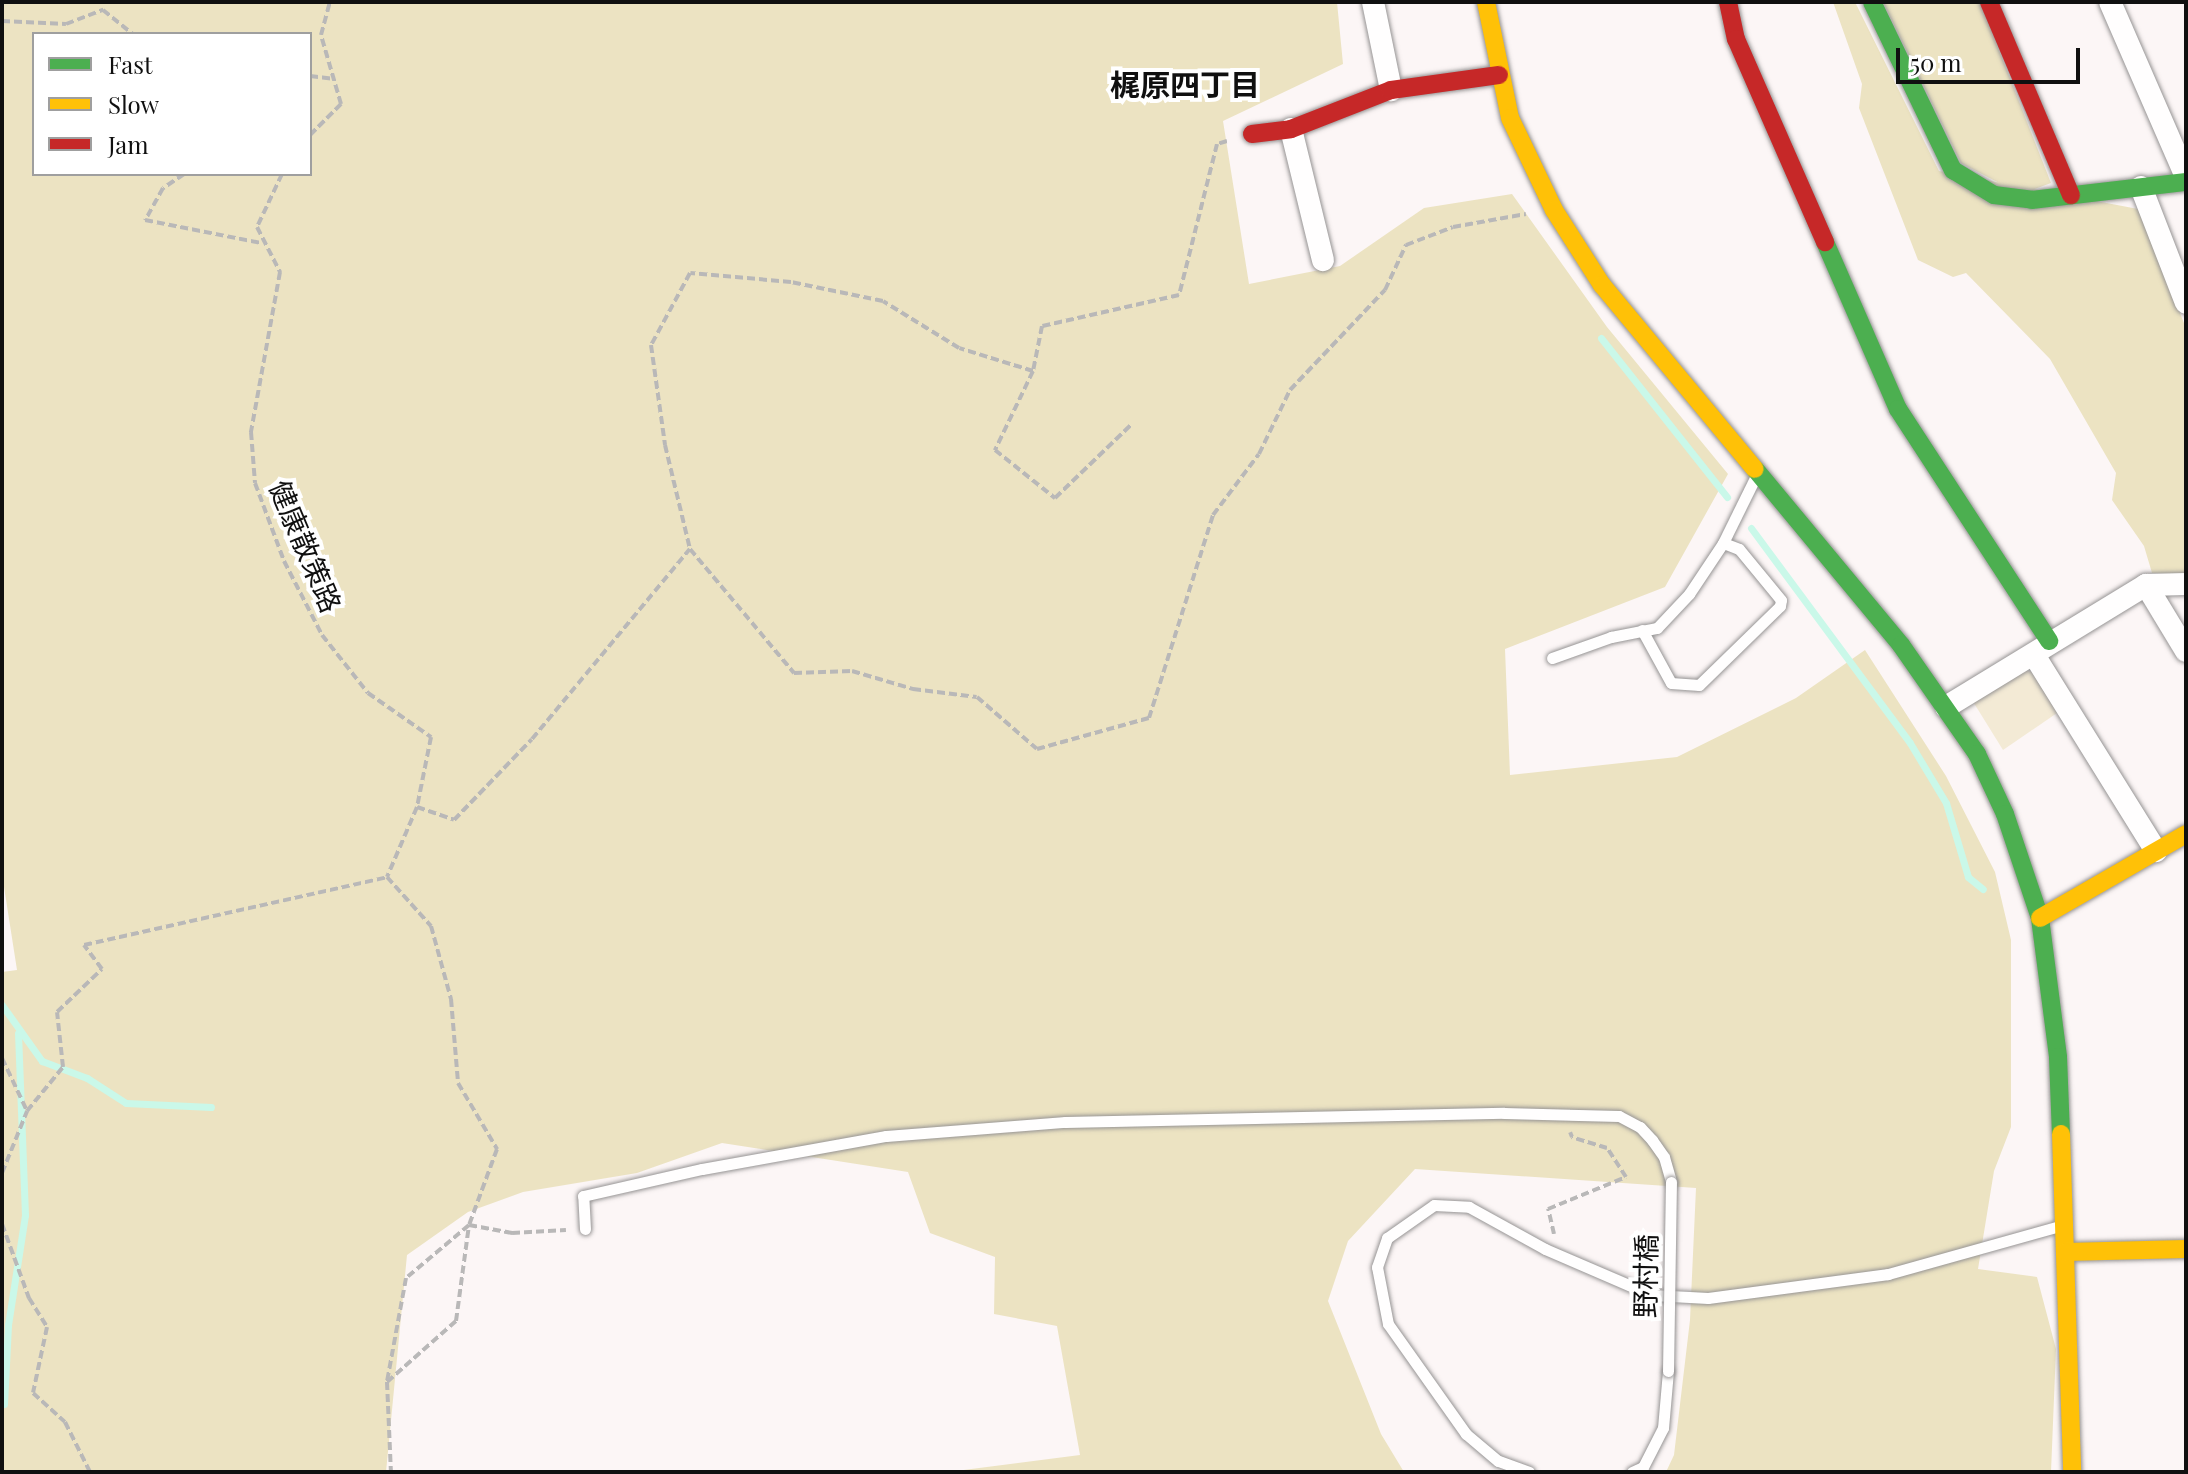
<!DOCTYPE html>
<html>
<head>
<meta charset="utf-8">
<style>
  body { margin:0 }
  #map { position:relative; width:2188px; height:1474px; overflow:hidden; background:#fcf6f6; font-family:"Playfair Display","Noto Sans JP",serif }
  div>[style] { position:absolute }
  .green>* { inset:0; background:#f3ead5 }
  .forest>* { inset:0; background:#ece3c2 }
  .stream>* { height:7px; margin:-3.5px; padding:0 3.5px; transform-origin:3.5px; border-radius:3.5px; background:#caf8e9 }
  .path>* { height:4px; margin-top:-2px; transform-origin:0; background:repeating-linear-gradient(90deg,#b9b8b8 0 8px,transparent 0 12px) }
  .roads { filter:drop-shadow(0 0 2px #969494) drop-shadow(0 0 2px #969494) }
  .lane>* { height:11px; margin:-5.5px; padding:0 5.5px; transform-origin:5.5px; border-radius:5.5px; background:#fffefe }
  .street>* { height:22px; margin:-11px; padding:0 11px; transform-origin:11px; border-radius:11px; background:#fffefe }
  .fast>* { height:18px; margin:-9px; padding:0 9px; transform-origin:9px; border-radius:9px; background:#4caf50 }
  .slow>* { height:18px; margin:-9px; padding:0 9px; transform-origin:9px; border-radius:9px; background:#ffc107 }
  .jam>* { height:18px; margin:-9px; padding:0 9px; transform-origin:9px; border-radius:9px; background:#c62828 }
  .bridges { filter:drop-shadow(0 0 2px #969494) drop-shadow(0 0 2px #969494) }
  .lane-bridge>* { height:11px; margin:-5.5px; padding:0 5.5px; transform-origin:5.5px; border-radius:5.5px; background:#fffefe }
  span { translate:-50% -50%; white-space:nowrap; text-align:center; line-height:1.15; -webkit-text-stroke:8px #fff; paint-order:stroke }
  .street-label { font-size:28px; color:#101010 }
  .neighbourhood-label { font-size:30px; color:#101010; font-weight:700 }
  .frame { position:absolute; inset:0; border:4px solid #101010; pointer-events:none }
  .legend { position:absolute; left:32px; top:32px; width:280px; height:144px; box-sizing:border-box; background:#fff; border:2px solid #9f9f9f; margin:0; padding:10px 14px; list-style:none; font-size:24px; color:#101010 }
  .legend li { display:flex; align-items:center; gap:16px; height:40px }
  .legend b { width:40px; border:2px solid #9f9f9f }
  .scale { position:absolute; left:1896px; top:48px; width:184px; height:36px; box-sizing:border-box; border:4px solid #101010; border-top:0; padding-left:10px; font-size:24px; line-height:28px; white-space:nowrap; color:#101010; -webkit-text-stroke:6px #fff; paint-order:stroke }
</style>
</head>
<body>
<div id="map">
  <div class="green">
    <i style="clip-path:polygon(2022px 670px,2033px 672px,2057px 713px,2003px 750px,1972px 700px)"></i>
  </div>
  <div class="forest">
    <i style="clip-path:polygon(evenodd,2px 2px,1337px 2px,1343px 64px,1223px 121px,1249px 284px,1340px 266px,1424px 208px,1512px 194px,1607px 327px,1728px 474px,1665px 587px,1505px 649px,1510px 775px,1677px 757px,1796px 698px,1865px 650px,1946px 776px,1995px 872px,2011px 940px,2011px 1127px,1994px 1171px,1978px 1269px,2037px 1277px,2056px 1349px,2051px 1472px,1666px 1472px,1674px 1455px,1690px 1320px,1696px 1188px,1415px 1169px,1348px 1241px,1328px 1301px,1381px 1434px,1404px 1472px,948px 1472px,1080px 1455px,1057px 1326px,994px 1314px,995px 1257px,930px 1233px,908px 1172px,722px 1143px,637px 1173px,523px 1192px,468px 1212px,407px 1255px,386px 1472px,2px 1472px,2px 972px,17px 970px,2px 874px,2px 2px,34px 34px,310px 34px,310px 174px,34px 174px,34px 34px)"></i>
    <i style="clip-path:polygon(1833px 2px,1855px 2px,1939px 171px,2138px 209px,2186px 328px,2186px 575px,2152px 573px,2144px 546px,2112px 500px,2116px 473px,2050px 359px,1966px 273px,1953px 277px,1918px 260px,1859px 108px,1862px 84px)"></i>
    <i style="clip-path:polygon(1883px 2px,1980px 2px,2051px 183px,2032px 190px,1999px 183px,1961px 163px)"></i>
  </div>
  <div class="stream">
    <i style="left:1601px;top:338px;width:203px;rotate:51.6deg"></i>
    <i style="left:1751px;top:528px;width:267px;rotate:53.5deg"></i>
    <i style="left:1910px;top:743px;width:70px;rotate:59deg"></i>
    <i style="left:1946px;top:803px;width:77px;rotate:73.4deg"></i>
    <i style="left:1968px;top:877px;width:19px;rotate:39deg"></i>
    <i style="left:2px;top:1005px;width:69px;rotate:54.5deg"></i>
    <i style="left:42px;top:1061px;width:48px;rotate:20.7deg"></i>
    <i style="left:87px;top:1078px;width:46px;rotate:32.7deg"></i>
    <i style="left:126px;top:1103px;width:85px;rotate:2.7deg"></i>
    <i style="left:4px;top:1404px;width:79px;rotate:-87.1deg"></i>
    <i style="left:8px;top:1325px;width:111px;rotate:-81.2deg"></i>
    <i style="left:25px;top:1215px;width:182px;rotate:-92.2deg"></i>
  </div>
  <div class="path">
    <i style="left:2px;top:21px;width:64px;rotate:2.7deg"></i>
    <i style="left:66px;top:24px;width:40px;rotate:-21deg"></i>
    <i style="left:103px;top:10px;width:38px;rotate:39deg"></i>
    <i style="left:310px;top:76px;width:23px;rotate:7deg"></i>
    <i style="left:310px;top:135px;width:44px;rotate:-45deg"></i>
    <i style="left:341px;top:104px;width:72px;rotate:-106.2deg"></i>
    <i style="left:321px;top:35px;width:34px;rotate:-75deg"></i>
    <i style="left:1227px;top:141px;width:10px;rotate:163deg"></i>
    <i style="left:1217px;top:144px;width:156px;rotate:104.1deg"></i>
    <i style="left:1179px;top:295px;width:140px;rotate:167.2deg"></i>
    <i style="left:1042px;top:326px;width:46px;rotate:101.3deg"></i>
    <i style="left:1033px;top:371px;width:77px;rotate:-162.7deg"></i>
    <i style="left:959px;top:348px;width:89px;rotate:-148.3deg"></i>
    <i style="left:883px;top:301px;width:94px;rotate:-168.3deg"></i>
    <i style="left:791px;top:282px;width:101px;rotate:-174.9deg"></i>
    <i style="left:690px;top:273px;width:82px;rotate:118.4deg"></i>
    <i style="left:651px;top:345px;width:101px;rotate:82deg"></i>
    <i style="left:665px;top:445px;width:107px;rotate:76.5deg"></i>
    <i style="left:690px;top:549px;width:162px;rotate:50deg"></i>
    <i style="left:794px;top:673px;width:58px;rotate:-2deg"></i>
    <i style="left:852px;top:671px;width:64px;rotate:16.4deg"></i>
    <i style="left:913px;top:689px;width:64px;rotate:7.1deg"></i>
    <i style="left:977px;top:697px;width:79px;rotate:40.9deg"></i>
    <i style="left:1037px;top:749px;width:116px;rotate:-15.5deg"></i>
    <i style="left:1149px;top:718px;width:213px;rotate:-72.5deg"></i>
    <i style="left:1213px;top:515px;width:76px;rotate:-53deg"></i>
    <i style="left:1259px;top:454px;width:71px;rotate:-64.2deg"></i>
    <i style="left:1290px;top:390px;width:138px;rotate:-46.5deg"></i>
    <i style="left:1385px;top:290px;width:50px;rotate:-65deg"></i>
    <i style="left:1406px;top:245px;width:50px;rotate:-21deg"></i>
    <i style="left:1453px;top:227px;width:74px;rotate:-10.1deg"></i>
    <i style="left:184px;top:174px;width:25px;rotate:146deg"></i>
    <i style="left:163px;top:188px;width:37px;rotate:119deg"></i>
    <i style="left:145px;top:220px;width:118px;rotate:11.2deg"></i>
    <i style="left:282px;top:174px;width:59px;rotate:115.3deg"></i>
    <i style="left:257px;top:227px;width:51px;rotate:62.9deg"></i>
    <i style="left:280px;top:272px;width:163px;rotate:100.3deg"></i>
    <i style="left:251px;top:432px;width:51px;rotate:85.5deg"></i>
    <i style="left:255px;top:483px;width:83px;rotate:69.6deg"></i>
    <i style="left:284px;top:561px;width:83px;rotate:62.8deg"></i>
    <i style="left:322px;top:635px;width:74px;rotate:51.6deg"></i>
    <i style="left:368px;top:693px;width:77px;rotate:34.9deg"></i>
    <i style="left:431px;top:737px;width:71px;rotate:101.3deg"></i>
    <i style="left:417px;top:807px;width:76px;rotate:113.2deg"></i>
    <i style="left:387px;top:877px;width:66px;rotate:48.1deg"></i>
    <i style="left:431px;top:926px;width:76px;rotate:74.7deg"></i>
    <i style="left:451px;top:999px;width:84px;rotate:85.2deg"></i>
    <i style="left:458px;top:1083px;width:77px;rotate:59.4deg"></i>
    <i style="left:497px;top:1149px;width:81px;rotate:110.2deg"></i>
    <i style="left:469px;top:1225px;width:82px;rotate:139.9deg"></i>
    <i style="left:406px;top:1278px;width:106px;rotate:100.4deg"></i>
    <i style="left:387px;top:1382px;width:90px;rotate:87.5deg"></i>
    <i style="left:1033px;top:371px;width:88px;rotate:115.7deg"></i>
    <i style="left:995px;top:450px;width:77px;rotate:38.7deg"></i>
    <i style="left:1055px;top:498px;width:107px;rotate:-43.9deg"></i>
    <i style="left:417px;top:807px;width:39px;rotate:19deg"></i>
    <i style="left:454px;top:820px;width:112px;rotate:-46.1deg"></i>
    <i style="left:532px;top:739px;width:247px;rotate:-50.3deg"></i>
    <i style="left:2px;top:1058px;width:59px;rotate:64.7deg"></i>
    <i style="left:27px;top:1111px;width:57px;rotate:-50.7deg"></i>
    <i style="left:63px;top:1067px;width:55px;rotate:-96.2deg"></i>
    <i style="left:57px;top:1012px;width:62px;rotate:-43.7deg"></i>
    <i style="left:102px;top:969px;width:30px;rotate:-127deg"></i>
    <i style="left:84px;top:945px;width:311px;rotate:-12.6deg"></i>
    <i style="left:2px;top:1173px;width:67px;rotate:-68deg"></i>
    <i style="left:2px;top:1224px;width:79px;rotate:70deg"></i>
    <i style="left:29px;top:1298px;width:34px;rotate:58deg"></i>
    <i style="left:47px;top:1327px;width:67px;rotate:102deg"></i>
    <i style="left:33px;top:1393px;width:43px;rotate:42.2deg"></i>
    <i style="left:65px;top:1422px;width:56px;rotate:63.4deg"></i>
    <i style="left:1554px;top:1234px;width:26px;rotate:-103deg"></i>
    <i style="left:1548px;top:1209px;width:84px;rotate:-22.3deg"></i>
    <i style="left:1626px;top:1177px;width:35px;rotate:-123deg"></i>
    <i style="left:1607px;top:1148px;width:37px;rotate:-163deg"></i>
    <i style="left:1572px;top:1137px;width:5px;rotate:-112deg"></i>
    <i style="left:387px;top:1382px;width:92px;rotate:-41.5deg"></i>
    <i style="left:456px;top:1321px;width:97px;rotate:-82.3deg"></i>
    <i style="left:469px;top:1225px;width:44px;rotate:10.5deg"></i>
    <i style="left:512px;top:1233px;width:54px;rotate:-3.2deg"></i>
  </div>
  <div class="roads">
    <div class="lane">
      <i style="left:1642px;top:630px;width:60px;rotate:61.3deg"></i>
      <i style="left:1671px;top:683px;width:28px;rotate:4deg"></i>
      <i style="left:1699px;top:685px;width:113px;rotate:-44.3deg"></i>
      <i style="left:1780px;top:606px;width:6px;rotate:-81deg"></i>
      <i style="left:1781px;top:600px;width:66px;rotate:-129.5deg"></i>
      <i style="left:1739px;top:549px;width:17px;rotate:-159deg"></i>
      <i style="left:1552px;top:658px;width:63px;rotate:-19.6deg"></i>
      <i style="left:1611px;top:637px;width:47px;rotate:-11.1deg"></i>
      <i style="left:1657px;top:628px;width:47px;rotate:-46.7deg"></i>
      <i style="left:1689px;top:594px;width:61px;rotate:-56.3deg"></i>
      <i style="left:1723px;top:543px;width:75px;rotate:-63.8deg"></i>
      <i style="left:585px;top:1229px;width:33px;rotate:-93deg"></i>
      <i style="left:583px;top:1196px;width:122px;rotate:-12.8deg"></i>
      <i style="left:702px;top:1169px;width:187px;rotate:-10.2deg"></i>
      <i style="left:886px;top:1136px;width:180px;rotate:-4.5deg"></i>
      <i style="left:1065px;top:1122px;width:439px;rotate:-1.2deg"></i>
      <i style="left:1504px;top:1113px;width:115px;rotate:1.5deg"></i>
      <i style="left:1619px;top:1116px;width:24px;rotate:28deg"></i>
      <i style="left:1640px;top:1127px;width:18px;rotate:47deg"></i>
      <i style="left:1652px;top:1140px;width:21px;rotate:55deg"></i>
      <i style="left:1664px;top:1157px;width:26px;rotate:74deg"></i>
      <i style="left:1529px;top:1472px;width:33px;rotate:-160deg"></i>
      <i style="left:1498px;top:1461px;width:42px;rotate:-139.8deg"></i>
      <i style="left:1466px;top:1434px;width:135px;rotate:-125.3deg"></i>
      <i style="left:1388px;top:1324px;width:58px;rotate:-100.9deg"></i>
      <i style="left:1377px;top:1267px;width:31px;rotate:-71deg"></i>
      <i style="left:1387px;top:1238px;width:57px;rotate:-35.1deg"></i>
      <i style="left:1434px;top:1205px;width:35px;rotate:3deg"></i>
      <i style="left:1469px;top:1207px;width:87px;rotate:28.9deg"></i>
      <i style="left:1545px;top:1249px;width:116px;rotate:23.3deg"></i>
      <i style="left:1652px;top:1295px;width:56px;rotate:3.1deg"></i>
      <i style="left:1708px;top:1298px;width:182px;rotate:-7.6deg"></i>
      <i style="left:1888px;top:1274px;width:182px;rotate:-15.6deg"></i>
      <i style="left:1632px;top:1472px;width:12px;rotate:-24deg"></i>
      <i style="left:1643px;top:1467px;width:44px;rotate:-62.9deg"></i>
      <i style="left:1663px;top:1428px;width:57px;rotate:-85deg"></i>
    </div>
    <div class="street">
      <i style="left:1373px;top:2px;width:90px;rotate:78.4deg"></i>
      <i style="left:2110px;top:2px;width:191px;rotate:66.5deg"></i>
      <i style="left:1291px;top:129px;width:135px;rotate:76.3deg"></i>
      <i style="left:2141px;top:187px;width:124px;rotate:68.8deg"></i>
      <i style="left:2146px;top:585px;width:77px;rotate:58.8deg"></i>
      <i style="left:2034px;top:655px;width:231px;rotate:58.1deg"></i>
      <i style="left:1946px;top:707px;width:234px;rotate:-31.4deg"></i>
      <i style="left:2146px;top:585px;width:40px;rotate:-1.4deg"></i>
    </div>
    <div class="fast">
      <i style="left:1872px;top:2px;width:187px;rotate:64.3deg"></i>
      <i style="left:1953px;top:170px;width:48px;rotate:31.4deg"></i>
      <i style="left:1994px;top:195px;width:38px;rotate:7deg"></i>
      <i style="left:2032px;top:200px;width:155px;rotate:-6.7deg"></i>
      <i style="left:1825px;top:242px;width:182px;rotate:66.4deg"></i>
      <i style="left:1898px;top:409px;width:277px;rotate:56.9deg"></i>
      <i style="left:1755px;top:469px;width:229px;rotate:50.3deg"></i>
      <i style="left:1901px;top:645px;width:133px;rotate:55.1deg"></i>
      <i style="left:1977px;top:754px;width:66px;rotate:65deg"></i>
      <i style="left:2005px;top:814px;width:110px;rotate:71.4deg"></i>
      <i style="left:2040px;top:918px;width:140px;rotate:82.6deg"></i>
      <i style="left:2058px;top:1057px;width:77px;rotate:87.8deg"></i>
    </div>
    <div class="slow">
      <i style="left:1486px;top:2px;width:118px;rotate:78.3deg"></i>
      <i style="left:1510px;top:118px;width:102px;rotate:64.4deg"></i>
      <i style="left:1554px;top:210px;width:89px;rotate:57.4deg"></i>
      <i style="left:1602px;top:285px;width:239px;rotate:50.3deg"></i>
      <i style="left:2040px;top:918px;width:168px;rotate:-29.9deg"></i>
      <i style="left:2061px;top:1134px;width:338px;rotate:88.1deg"></i>
      <i style="left:2065px;top:1252px;width:121px;rotate:-1.4deg"></i>
    </div>
    <div class="jam">
      <i style="left:1728px;top:2px;width:38px;rotate:78deg"></i>
      <i style="left:1736px;top:39px;width:222px;rotate:66.3deg"></i>
      <i style="left:1989px;top:2px;width:210px;rotate:67deg"></i>
      <i style="left:1252px;top:134px;width:39px;rotate:-7deg"></i>
      <i style="left:1291px;top:129px;width:107px;rotate:-21.3deg"></i>
      <i style="left:1391px;top:90px;width:109px;rotate:-7.9deg"></i>
    </div>
  </div>
  <div class="bridges">
    <div class="lane-bridge">
      <i style="left:1668px;top:1371px;width:189px;rotate:-89.1deg"></i>
    </div>
  </div>
  <div class="street-label">
    <span style="left:306px;top:546px;rotate:67deg">健康散策路</span>
    <span style="left:1645px;top:1276px;rotate:-89deg">野村橋</span>
  </div>
  <div class="neighbourhood-label">
    <span style="left:1185px;top:84px">梶原四丁目</span>
  </div>
  <div class="frame"></div>
  <ul class="legend">
  <li><b style="height:10px;background:#4caf50"></b>Fast</li>
  <li><b style="height:10px;background:#ffc107"></b>Slow</li>
  <li><b style="height:10px;background:#c62828"></b>Jam</li>
  </ul>
  <div class="scale">50 m</div>
</div>
</body>
</html>
